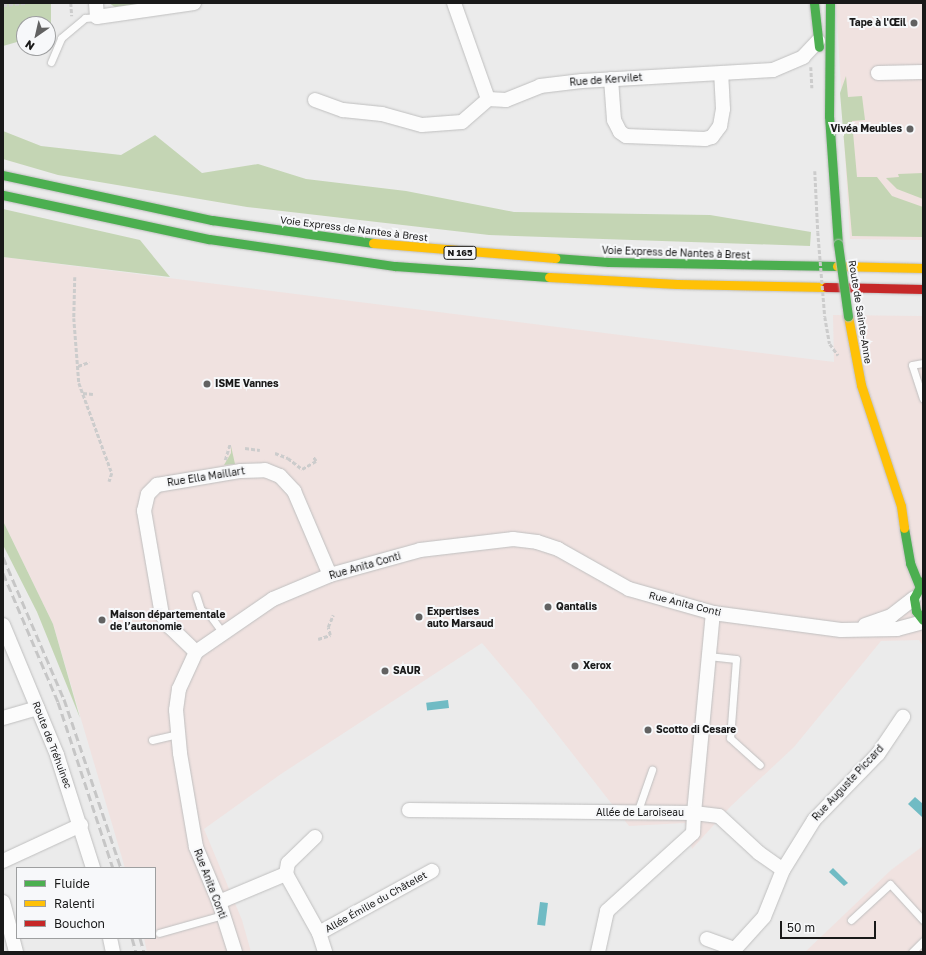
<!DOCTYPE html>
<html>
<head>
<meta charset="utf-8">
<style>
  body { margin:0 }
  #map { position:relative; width:926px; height:955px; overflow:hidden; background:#ebebeb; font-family:"Golos Text",sans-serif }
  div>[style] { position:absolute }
  .commercial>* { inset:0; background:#f0e2e0 }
  .green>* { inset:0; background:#c4d5b4 }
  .water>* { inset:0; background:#70bbc4; transform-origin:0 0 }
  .path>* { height:2.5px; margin-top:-1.25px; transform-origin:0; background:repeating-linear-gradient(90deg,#ccc 0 4px,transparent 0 6px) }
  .roads { filter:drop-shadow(0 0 1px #bfbfbf) drop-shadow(0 0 1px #bfbfbf) }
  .lane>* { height:7px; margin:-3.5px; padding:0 3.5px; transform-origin:3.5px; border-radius:3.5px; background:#fcfcfc }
  .street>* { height:14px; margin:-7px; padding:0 7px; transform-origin:7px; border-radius:7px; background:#fcfcfc }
  .fast>* { height:9px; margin:-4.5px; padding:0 4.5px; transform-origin:4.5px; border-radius:4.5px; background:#4caf50 }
  .slow>* { height:9px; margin:-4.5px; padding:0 4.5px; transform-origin:4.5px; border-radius:4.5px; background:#ffc107 }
  .jam>* { height:9px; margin:-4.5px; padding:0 4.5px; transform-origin:4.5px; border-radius:4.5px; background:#c62828 }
  .rail>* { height:3px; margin-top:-1.5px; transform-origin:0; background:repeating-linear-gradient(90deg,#c6c6c6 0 8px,transparent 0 12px) }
  .path-bridge>* { height:2.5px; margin-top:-1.25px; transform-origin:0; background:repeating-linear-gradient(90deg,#ccc 0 4px,transparent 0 6px) }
  .bridges { filter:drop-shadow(0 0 1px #bfbfbf) drop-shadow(0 0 1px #bfbfbf) }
  .fast-bridge>* { height:9px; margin:-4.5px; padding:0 4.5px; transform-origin:4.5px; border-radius:4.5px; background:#4caf50 }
  .dots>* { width:11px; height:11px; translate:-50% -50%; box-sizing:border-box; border:2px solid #f7f8fa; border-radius:50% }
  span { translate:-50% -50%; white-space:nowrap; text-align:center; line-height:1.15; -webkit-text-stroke:4px #f7f8fa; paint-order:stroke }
  .shield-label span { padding:1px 3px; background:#f7f8fa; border:1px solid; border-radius:3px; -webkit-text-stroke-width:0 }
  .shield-label { font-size:9px; color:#191919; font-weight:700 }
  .poi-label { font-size:10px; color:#191919; font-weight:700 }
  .right { translate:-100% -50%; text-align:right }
  .left { translate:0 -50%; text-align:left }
  .street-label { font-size:10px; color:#191919 }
  .frame { position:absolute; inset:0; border:4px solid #191919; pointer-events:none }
  .legend { position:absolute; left:16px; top:867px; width:140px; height:72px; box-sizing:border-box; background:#f7f8fa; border:1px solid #9e9fa0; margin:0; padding:5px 7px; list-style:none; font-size:12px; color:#191919 }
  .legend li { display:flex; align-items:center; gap:8px; height:20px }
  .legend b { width:20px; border:1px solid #9e9fa0 }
  .north { position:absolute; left:16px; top:16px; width:40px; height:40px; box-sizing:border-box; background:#f7f8fa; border:1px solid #9e9fa0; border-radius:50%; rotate:214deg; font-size:11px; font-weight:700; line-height:16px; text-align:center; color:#191919 }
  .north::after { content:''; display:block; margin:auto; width:14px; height:18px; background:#626262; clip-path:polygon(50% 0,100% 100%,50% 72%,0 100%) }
  .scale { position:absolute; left:780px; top:921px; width:96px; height:18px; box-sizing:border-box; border:2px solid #191919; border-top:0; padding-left:5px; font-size:12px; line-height:14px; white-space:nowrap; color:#191919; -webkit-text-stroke:3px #f7f8fa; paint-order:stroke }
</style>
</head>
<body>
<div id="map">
  <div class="commercial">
    <i style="clip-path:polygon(836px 3px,923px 3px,923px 240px,850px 239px)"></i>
    <i style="clip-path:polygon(3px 257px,834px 362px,833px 315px,923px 316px,923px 646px,919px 640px,881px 641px,794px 747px,731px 806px,692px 849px,685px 823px,629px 826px,532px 702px,482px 643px,281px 774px,204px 829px,242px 920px,251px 952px,147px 952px,144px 938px,155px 938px,155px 868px,125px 868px,53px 624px,3px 521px)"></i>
    <i style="clip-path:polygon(923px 846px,923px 952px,805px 952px,891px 870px)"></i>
  </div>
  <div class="green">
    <i style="clip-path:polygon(3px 3px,51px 3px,51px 31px,48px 32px,48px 24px,24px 24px,24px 40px,3px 46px)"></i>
    <i style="clip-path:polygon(109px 3px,151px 3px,115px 7px)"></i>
    <i style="clip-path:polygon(846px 76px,848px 97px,862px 96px,865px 120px,852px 121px,857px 177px,877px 177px,892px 196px,923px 207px,923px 237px,852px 236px,840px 93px)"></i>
    <i style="clip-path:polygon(3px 131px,41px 146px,121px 155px,155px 135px,202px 173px,258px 164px,306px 179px,406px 191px,514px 212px,710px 215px,811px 232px,810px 246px,489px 235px,247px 207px,58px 175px,3px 159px)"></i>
    <i style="clip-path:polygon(923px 173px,923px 199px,897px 189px,886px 178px,899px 177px,898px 174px)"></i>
    <i style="clip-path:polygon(3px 209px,140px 240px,170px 277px,3px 257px)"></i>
    <i style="clip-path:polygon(231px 446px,235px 464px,224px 465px,231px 453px)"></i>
    <i style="clip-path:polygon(3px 521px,53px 624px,80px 718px,37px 612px,3px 545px)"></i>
  </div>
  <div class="water">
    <i style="left:448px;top:700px;width:8px;height:22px;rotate:83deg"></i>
    <i style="clip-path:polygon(915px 797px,923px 804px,922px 817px,908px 804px)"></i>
    <i style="clip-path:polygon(833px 868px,848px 883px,844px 886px,829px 872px)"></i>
    <i style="left:540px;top:902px;width:8px;height:23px;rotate:7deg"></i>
  </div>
  <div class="path">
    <i style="left:71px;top:3px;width:13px;rotate:86deg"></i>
    <i style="left:3px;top:5px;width:22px;rotate:-5deg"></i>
    <i style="left:811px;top:67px;width:21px;rotate:87deg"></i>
    <i style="left:815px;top:171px;width:61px;rotate:87.2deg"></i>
    <i style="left:75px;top:277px;width:41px;rotate:91.4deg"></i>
    <i style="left:74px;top:318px;width:65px;rotate:85.6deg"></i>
    <i style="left:79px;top:383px;width:96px;rotate:69.9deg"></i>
    <i style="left:112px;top:473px;width:9px;rotate:108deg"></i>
    <i style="left:825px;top:317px;width:27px;rotate:80deg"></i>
    <i style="left:830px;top:344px;width:14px;rotate:54deg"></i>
    <i style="left:78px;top:366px;width:12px;rotate:-20deg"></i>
    <i style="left:83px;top:393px;width:10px;rotate:6deg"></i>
    <i style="left:245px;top:448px;width:15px;rotate:8deg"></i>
    <i style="left:275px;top:453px;width:14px;rotate:21deg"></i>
    <i style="left:288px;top:458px;width:18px;rotate:38deg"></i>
    <i style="left:302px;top:469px;width:16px;rotate:-30deg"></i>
    <i style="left:316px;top:461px;width:5px;rotate:-127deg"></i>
    <i style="left:225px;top:460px;width:17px;rotate:-73deg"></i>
    <i style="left:318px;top:639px;width:13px;rotate:-18deg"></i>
    <i style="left:330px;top:635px;width:8px;rotate:-104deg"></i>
    <i style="left:328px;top:627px;width:13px;rotate:-67deg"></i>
  </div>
  <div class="roads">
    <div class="lane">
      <i style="left:51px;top:62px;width:26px;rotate:-67deg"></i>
      <i style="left:61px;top:38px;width:31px;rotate:-40deg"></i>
      <i style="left:85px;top:18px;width:12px;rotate:-5deg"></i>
      <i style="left:923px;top:363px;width:11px;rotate:170deg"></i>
      <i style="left:912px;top:365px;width:35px;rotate:72deg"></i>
      <i style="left:196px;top:595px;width:16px;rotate:72deg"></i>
      <i style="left:201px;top:610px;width:9px;rotate:27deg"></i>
      <i style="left:209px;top:614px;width:22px;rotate:54deg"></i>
      <i style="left:708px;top:656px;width:28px;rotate:6deg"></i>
      <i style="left:736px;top:659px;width:79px;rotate:94.3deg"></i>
      <i style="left:730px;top:738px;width:40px;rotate:42deg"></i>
      <i style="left:152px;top:740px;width:27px;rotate:-13deg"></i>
      <i style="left:637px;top:813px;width:46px;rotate:-70.8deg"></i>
      <i style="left:851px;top:920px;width:53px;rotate:-42.7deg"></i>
      <i style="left:890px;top:884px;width:49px;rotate:47.5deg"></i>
      <i style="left:159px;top:933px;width:66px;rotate:-15.7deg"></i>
      <i style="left:912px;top:952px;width:16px;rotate:-45deg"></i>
    </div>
    <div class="street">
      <i style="left:96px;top:3px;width:14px;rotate:86deg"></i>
      <i style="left:97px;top:17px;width:98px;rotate:-8.2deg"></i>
      <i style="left:454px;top:3px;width:102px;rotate:70.5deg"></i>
      <i style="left:488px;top:99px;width:18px;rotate:3deg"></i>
      <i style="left:506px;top:100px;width:37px;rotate:-22deg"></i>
      <i style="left:540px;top:86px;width:42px;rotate:-6.8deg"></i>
      <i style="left:582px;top:81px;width:191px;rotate:-3.3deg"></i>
      <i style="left:773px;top:70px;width:33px;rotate:-23deg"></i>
      <i style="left:803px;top:57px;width:22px;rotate:-47deg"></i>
      <i style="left:878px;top:73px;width:45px;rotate:-1.3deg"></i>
      <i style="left:611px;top:79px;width:41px;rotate:85.8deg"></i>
      <i style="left:614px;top:120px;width:13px;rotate:63deg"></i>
      <i style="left:620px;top:132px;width:7px;rotate:34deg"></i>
      <i style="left:626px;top:136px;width:79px;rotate:2.2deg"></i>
      <i style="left:705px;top:139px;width:7px;rotate:-16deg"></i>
      <i style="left:712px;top:137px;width:14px;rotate:-54deg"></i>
      <i style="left:720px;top:126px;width:17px;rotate:-80deg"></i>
      <i style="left:723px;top:109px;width:35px;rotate:-93deg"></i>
      <i style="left:315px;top:100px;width:30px;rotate:20deg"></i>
      <i style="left:343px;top:110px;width:39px;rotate:6deg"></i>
      <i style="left:382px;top:114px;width:41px;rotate:15.4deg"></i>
      <i style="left:422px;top:125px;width:40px;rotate:-4.3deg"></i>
      <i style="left:462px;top:122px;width:35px;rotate:-41deg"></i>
      <i style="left:3px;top:625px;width:141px;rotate:67.4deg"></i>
      <i style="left:57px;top:755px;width:119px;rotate:72.3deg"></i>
      <i style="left:865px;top:625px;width:28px;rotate:-19deg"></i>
      <i style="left:891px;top:616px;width:29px;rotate:-38deg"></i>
      <i style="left:196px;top:652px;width:36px;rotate:-136deg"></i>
      <i style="left:170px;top:627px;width:14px;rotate:-124deg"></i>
      <i style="left:162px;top:615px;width:106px;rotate:-99.8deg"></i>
      <i style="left:144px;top:511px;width:17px;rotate:-77deg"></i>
      <i style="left:148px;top:494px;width:13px;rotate:-45deg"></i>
      <i style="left:157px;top:485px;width:85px;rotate:-9.5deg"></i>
      <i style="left:241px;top:471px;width:24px;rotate:-2deg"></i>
      <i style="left:265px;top:470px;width:16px;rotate:22deg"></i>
      <i style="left:280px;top:476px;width:21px;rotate:47deg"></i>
      <i style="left:294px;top:491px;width:91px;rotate:66.8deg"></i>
      <i style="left:3px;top:718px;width:36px;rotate:-16deg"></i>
      <i style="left:409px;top:810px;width:285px;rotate:0.6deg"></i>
      <i style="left:694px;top:813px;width:201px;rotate:-84.6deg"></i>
      <i style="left:315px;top:837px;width:37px;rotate:136deg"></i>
      <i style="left:288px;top:863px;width:11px;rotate:100deg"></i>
      <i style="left:286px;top:874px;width:68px;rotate:60.8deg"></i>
      <i style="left:319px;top:933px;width:20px;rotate:72deg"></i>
      <i style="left:3px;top:861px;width:86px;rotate:-24.8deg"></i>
      <i style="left:3px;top:902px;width:52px;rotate:75.4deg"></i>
      <i style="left:219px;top:902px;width:73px;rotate:-22.7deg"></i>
      <i style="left:319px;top:933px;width:129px;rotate:-28.8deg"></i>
      <i style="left:110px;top:938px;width:14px;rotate:78deg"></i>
      <i style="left:707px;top:939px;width:30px;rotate:20deg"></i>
      <i style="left:735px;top:949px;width:43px;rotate:-47.8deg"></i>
      <i style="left:764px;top:917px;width:51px;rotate:-68deg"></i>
      <i style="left:783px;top:870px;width:59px;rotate:-58.2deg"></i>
      <i style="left:814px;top:820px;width:92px;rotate:-45.9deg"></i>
      <i style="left:878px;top:754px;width:45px;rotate:-56deg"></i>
      <i style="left:235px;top:952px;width:52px;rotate:-107.7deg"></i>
      <i style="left:219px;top:902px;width:60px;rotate:-112.7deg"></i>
      <i style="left:196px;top:847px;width:95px;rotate:-99.7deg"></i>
      <i style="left:180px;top:753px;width:43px;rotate:-95.3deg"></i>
      <i style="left:176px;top:710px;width:21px;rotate:-82deg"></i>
      <i style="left:179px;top:689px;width:41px;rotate:-65.3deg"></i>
      <i style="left:196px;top:652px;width:93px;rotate:-34.5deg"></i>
      <i style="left:273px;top:599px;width:62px;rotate:-22.8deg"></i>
      <i style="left:330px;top:575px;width:93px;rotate:-15.5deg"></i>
      <i style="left:420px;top:550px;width:94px;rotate:-6.7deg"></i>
      <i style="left:513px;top:539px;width:24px;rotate:7deg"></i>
      <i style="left:537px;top:542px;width:22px;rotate:18deg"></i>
      <i style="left:558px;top:549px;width:81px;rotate:29.4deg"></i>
      <i style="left:629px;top:589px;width:87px;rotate:15.9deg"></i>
      <i style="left:713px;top:613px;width:129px;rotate:7.6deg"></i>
      <i style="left:841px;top:630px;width:56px;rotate:-1deg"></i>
      <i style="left:897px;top:629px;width:27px;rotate:-15deg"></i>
      <i style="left:598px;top:952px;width:42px;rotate:-77.6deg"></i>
      <i style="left:607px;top:911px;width:116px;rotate:-42.2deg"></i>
      <i style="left:693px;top:833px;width:20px;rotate:-87deg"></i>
      <i style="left:694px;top:813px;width:25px;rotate:7deg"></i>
      <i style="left:719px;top:816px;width:54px;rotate:42.8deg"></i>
      <i style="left:759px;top:853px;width:29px;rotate:35deg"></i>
    </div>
    <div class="fast">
      <i style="left:814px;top:3px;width:44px;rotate:83.5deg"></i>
      <i style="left:830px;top:3px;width:113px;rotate:90.5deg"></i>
      <i style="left:829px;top:116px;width:128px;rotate:86deg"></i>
      <i style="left:3px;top:175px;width:214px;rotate:12.2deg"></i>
      <i style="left:212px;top:220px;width:163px;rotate:8.1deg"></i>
      <i style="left:3px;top:195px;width:211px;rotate:12.1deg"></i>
      <i style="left:209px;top:239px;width:188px;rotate:8.3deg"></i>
      <i style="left:395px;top:266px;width:154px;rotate:4.1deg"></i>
      <i style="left:555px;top:258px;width:54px;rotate:4.2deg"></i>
      <i style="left:609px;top:262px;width:228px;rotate:1deg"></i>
      <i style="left:904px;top:528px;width:36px;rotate:80deg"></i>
      <i style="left:910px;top:563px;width:24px;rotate:68deg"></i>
      <i style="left:923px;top:581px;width:19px;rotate:118deg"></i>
      <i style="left:914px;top:598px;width:13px;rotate:81deg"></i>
      <i style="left:916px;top:611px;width:11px;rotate:52deg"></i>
    </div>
    <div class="slow">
      <i style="left:373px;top:243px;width:183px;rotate:4.7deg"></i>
      <i style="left:837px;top:266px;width:86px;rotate:1.3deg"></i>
      <i style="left:549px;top:277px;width:128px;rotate:3.1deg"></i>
      <i style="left:677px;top:284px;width:149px;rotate:1.2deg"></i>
      <i style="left:848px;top:316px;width:70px;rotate:79.3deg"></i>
      <i style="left:861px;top:385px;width:127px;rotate:71.7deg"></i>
      <i style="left:901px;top:506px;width:22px;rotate:82deg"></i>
    </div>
    <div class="jam">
      <i style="left:826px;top:287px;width:97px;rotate:1.2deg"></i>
    </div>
  </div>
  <div class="rail">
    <i style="left:3px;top:557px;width:155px;rotate:66.8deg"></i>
    <i style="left:64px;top:699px;width:178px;rotate:71.4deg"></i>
    <i style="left:3px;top:573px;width:140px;rotate:66.9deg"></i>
    <i style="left:58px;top:702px;width:175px;rotate:71.7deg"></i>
    <i style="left:132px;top:938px;width:15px;rotate:74deg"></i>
    <i style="left:140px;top:938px;width:15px;rotate:74deg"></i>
  </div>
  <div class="path-bridge">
    <i style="left:818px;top:232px;width:85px;rotate:85.3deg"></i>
  </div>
  <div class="bridges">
    <div class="fast-bridge">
      <i style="left:838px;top:244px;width:73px;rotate:82.1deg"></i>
    </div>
  </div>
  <div class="dots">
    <i style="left:914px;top:23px;background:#626262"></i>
    <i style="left:910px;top:129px;background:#626262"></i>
    <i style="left:207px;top:384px;background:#626262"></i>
    <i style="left:548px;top:607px;background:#626262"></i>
    <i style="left:419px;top:617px;background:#626262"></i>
    <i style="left:102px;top:620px;background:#626262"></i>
    <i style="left:575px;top:666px;background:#626262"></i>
    <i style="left:385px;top:671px;background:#626262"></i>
    <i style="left:648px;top:730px;background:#626262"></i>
  </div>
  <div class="shield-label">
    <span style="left:460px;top:253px">N 165</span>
  </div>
  <div class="poi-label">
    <span class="right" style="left:906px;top:23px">Tape à l'Œil</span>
    <span class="right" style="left:902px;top:129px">Vivéa Meubles</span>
    <span class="left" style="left:215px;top:384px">ISME Vannes</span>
    <span class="left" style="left:556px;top:607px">Qantalis</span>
    <span class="left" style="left:427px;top:617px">Expertises<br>auto Marsaud</span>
    <span class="left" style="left:110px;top:620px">Maison départementale<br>de l’autonomie</span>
    <span class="left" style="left:583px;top:666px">Xerox</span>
    <span class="left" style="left:393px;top:671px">SAUR</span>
    <span class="left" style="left:656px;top:730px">Scotto di Cesare</span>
  </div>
  <div class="street-label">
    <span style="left:606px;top:80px;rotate:-4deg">Rue de Kervilet</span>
    <span style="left:354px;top:229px;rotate:7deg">Voie Express de Nantes à Brest</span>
    <span style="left:676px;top:253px;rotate:2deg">Voie Express de Nantes à Brest</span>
    <span style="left:860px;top:312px;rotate:81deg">Route de Sainte-Anne</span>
    <span style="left:206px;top:477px;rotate:-9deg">Rue Ella Maillart</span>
    <span style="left:365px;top:566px;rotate:-16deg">Rue Anita Conti</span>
    <span style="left:685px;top:604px;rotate:14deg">Rue Anita Conti</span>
    <span style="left:52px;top:745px;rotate:69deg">Route de Tréhuinec</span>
    <span style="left:848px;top:783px;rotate:-47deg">Rue Auguste Piccard</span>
    <span style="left:640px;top:813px">Allée de Laroiseau</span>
    <span style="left:210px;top:884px;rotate:69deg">Rue Anita Conti</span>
    <span style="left:376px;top:902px;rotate:-29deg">Allée Émilie du Châtelet</span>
  </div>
  <div class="frame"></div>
  <ul class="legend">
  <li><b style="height:5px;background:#4caf50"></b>Fluide</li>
  <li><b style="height:5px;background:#ffc107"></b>Ralenti</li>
  <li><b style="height:5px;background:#c62828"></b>Bouchon</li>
  </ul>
  <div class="north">N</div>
  <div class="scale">50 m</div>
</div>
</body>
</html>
